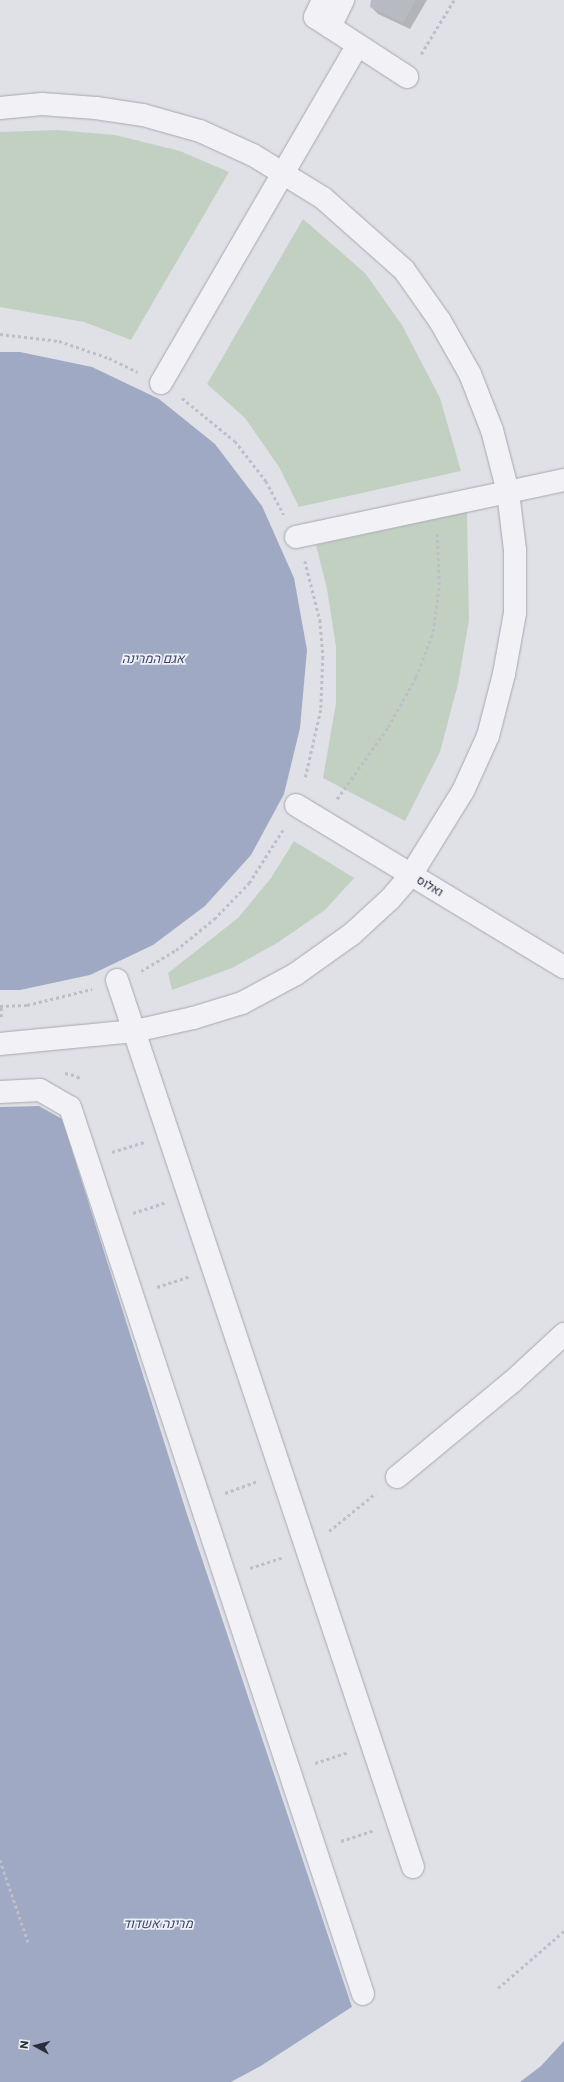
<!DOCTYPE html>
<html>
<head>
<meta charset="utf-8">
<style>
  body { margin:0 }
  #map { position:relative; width:564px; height:2082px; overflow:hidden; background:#e0e1e7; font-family:Commissioner,Heebo,sans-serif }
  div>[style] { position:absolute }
  .green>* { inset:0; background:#c2d0c2 }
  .water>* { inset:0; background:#9fa9c3 }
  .pier>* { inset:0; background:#e0e1e7 }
  .shadow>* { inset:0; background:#0003 }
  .building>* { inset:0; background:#b8bac3 }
  .path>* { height:2.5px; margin-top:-1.25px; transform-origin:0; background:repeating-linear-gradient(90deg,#bebfc6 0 3px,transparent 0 6px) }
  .roads { filter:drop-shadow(0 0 1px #a6a7b0) drop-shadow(0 0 1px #a6a7b0) }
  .street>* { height:22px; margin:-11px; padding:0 11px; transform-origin:11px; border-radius:11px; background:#f2f2f6 }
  span { translate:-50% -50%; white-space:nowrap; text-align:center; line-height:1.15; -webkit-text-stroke:3.5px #eff0f5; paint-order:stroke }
  .street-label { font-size:12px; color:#2a2d3c }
  .water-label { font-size:13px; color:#39466c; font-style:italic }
  .north { position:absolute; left:16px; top:2026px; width:40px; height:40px; -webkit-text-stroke:3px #eff0f5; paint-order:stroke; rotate:277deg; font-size:11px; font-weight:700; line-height:16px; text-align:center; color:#2a2d3c }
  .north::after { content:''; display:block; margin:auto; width:14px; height:18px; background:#2a2d3c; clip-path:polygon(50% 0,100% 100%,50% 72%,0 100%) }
</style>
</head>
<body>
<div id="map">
  <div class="green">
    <i style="clip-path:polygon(57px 130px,115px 135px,180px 151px,229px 172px,131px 340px,84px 322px,0 307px,0 132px)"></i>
    <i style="clip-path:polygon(303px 219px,365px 273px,402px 325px,440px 398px,461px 471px,299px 507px,279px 467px,245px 418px,207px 384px)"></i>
    <i style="clip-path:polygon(467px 512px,469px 620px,458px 684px,440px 752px,405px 821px,323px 778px,336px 703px,336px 647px,327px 589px,316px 545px)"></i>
    <i style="clip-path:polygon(294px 841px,354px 878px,325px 910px,277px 943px,232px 968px,172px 990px,168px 973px,238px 918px,271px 878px)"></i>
  </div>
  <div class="water">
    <i style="clip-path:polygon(0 352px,20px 352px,92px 367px,159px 399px,215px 444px,262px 506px,294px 578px,307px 650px,300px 728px,284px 794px,251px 855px,205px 906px,153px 945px,90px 975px,20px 990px,0 990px)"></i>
    <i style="clip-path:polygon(39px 1106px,62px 1119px,186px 1511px,352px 2007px,261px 2066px,231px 2082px,0 2082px,0 1107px)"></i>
    <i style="clip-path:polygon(564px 2041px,564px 2082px,520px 2082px,541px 2066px)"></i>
  </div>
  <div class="pier">
    <i style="clip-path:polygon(352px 2007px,354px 2008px,262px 2068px,231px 2082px,261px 2066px)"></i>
  </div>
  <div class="shadow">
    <i style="clip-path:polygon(372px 0,427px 0,410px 29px,378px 14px,371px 7px)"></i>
  </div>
  <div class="building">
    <i style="clip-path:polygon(371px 0,416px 0,403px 23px,370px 7px)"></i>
  </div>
  <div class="path">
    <i style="left:421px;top:54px;width:63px;rotate:-58.6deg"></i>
    <i style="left:0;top:334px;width:59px;rotate:6.8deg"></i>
    <i style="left:59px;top:341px;width:53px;rotate:18.8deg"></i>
    <i style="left:109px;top:358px;width:32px;rotate:26deg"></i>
    <i style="left:182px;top:398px;width:68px;rotate:39.1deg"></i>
    <i style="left:235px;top:441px;width:51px;rotate:52.2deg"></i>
    <i style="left:266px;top:481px;width:38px;rotate:62deg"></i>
    <i style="left:305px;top:561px;width:61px;rotate:75.7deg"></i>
    <i style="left:320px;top:620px;width:37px;rotate:85deg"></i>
    <i style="left:323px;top:657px;width:53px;rotate:92.2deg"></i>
    <i style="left:321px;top:710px;width:72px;rotate:102.9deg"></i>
    <i style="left:337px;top:799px;width:88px;rotate:-54.7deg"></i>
    <i style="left:388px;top:727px;width:57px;rotate:-60.8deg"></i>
    <i style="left:416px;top:677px;width:48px;rotate:-69.3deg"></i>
    <i style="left:433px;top:632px;width:47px;rotate:-82.7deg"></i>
    <i style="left:439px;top:585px;width:52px;rotate:-92.2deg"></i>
    <i style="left:141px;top:971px;width:41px;rotate:-31deg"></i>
    <i style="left:176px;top:950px;width:49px;rotate:-39.2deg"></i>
    <i style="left:214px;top:919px;width:50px;rotate:-45.8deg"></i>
    <i style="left:249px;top:883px;width:65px;rotate:-57.5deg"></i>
    <i style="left:0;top:1006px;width:27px;rotate:-2deg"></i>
    <i style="left:27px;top:1005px;width:67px;rotate:-13.8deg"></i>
    <i style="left:1px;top:1017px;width:11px;rotate:-90deg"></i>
    <i style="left:65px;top:1073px;width:13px;rotate:13deg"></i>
    <i style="left:78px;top:1076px;width:5px;rotate:68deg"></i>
    <i style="left:112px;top:1152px;width:34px;rotate:-17deg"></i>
    <i style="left:133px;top:1213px;width:33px;rotate:-18deg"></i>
    <i style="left:157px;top:1287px;width:33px;rotate:-18deg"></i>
    <i style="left:225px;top:1493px;width:33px;rotate:-20deg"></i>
    <i style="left:329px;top:1531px;width:60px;rotate:-39deg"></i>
    <i style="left:250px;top:1568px;width:35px;rotate:-18deg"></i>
    <i style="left:315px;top:1763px;width:35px;rotate:-18deg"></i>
    <i style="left:341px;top:1841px;width:35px;rotate:-18deg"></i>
    <i style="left:0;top:1860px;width:89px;rotate:71deg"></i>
    <i style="left:498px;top:1988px;width:87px;rotate:-40.8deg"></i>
  </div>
  <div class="roads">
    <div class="street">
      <i style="left:323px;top:0;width:19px;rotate:115deg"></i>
      <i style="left:315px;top:17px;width:110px;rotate:33.1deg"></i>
      <i style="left:330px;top:27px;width:30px;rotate:-64deg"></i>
      <i style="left:0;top:108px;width:42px;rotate:-5.4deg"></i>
      <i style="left:42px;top:104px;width:54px;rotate:4.2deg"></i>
      <i style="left:96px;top:108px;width:48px;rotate:8.5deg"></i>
      <i style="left:143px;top:115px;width:59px;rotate:15.7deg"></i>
      <i style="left:200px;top:131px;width:58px;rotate:24.4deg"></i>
      <i style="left:253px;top:155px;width:82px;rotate:31.6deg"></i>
      <i style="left:323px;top:198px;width:108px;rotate:41.6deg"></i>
      <i style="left:404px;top:270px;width:62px;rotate:54.8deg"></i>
      <i style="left:440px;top:321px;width:61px;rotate:60.5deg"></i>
      <i style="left:470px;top:374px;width:60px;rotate:68.6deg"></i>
      <i style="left:492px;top:430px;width:64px;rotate:75.5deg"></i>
      <i style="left:508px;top:492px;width:58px;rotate:83.1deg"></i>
      <i style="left:515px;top:550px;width:63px;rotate:90deg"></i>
      <i style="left:515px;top:613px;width:62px;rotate:100.2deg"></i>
      <i style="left:504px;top:674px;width:64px;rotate:104.5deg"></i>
      <i style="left:488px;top:736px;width:60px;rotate:114.4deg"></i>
      <i style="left:463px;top:791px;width:99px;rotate:121.8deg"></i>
      <i style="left:411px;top:875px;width:33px;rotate:131deg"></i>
      <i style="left:389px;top:900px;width:50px;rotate:137.4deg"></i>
      <i style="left:352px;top:934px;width:69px;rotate:144.5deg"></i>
      <i style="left:296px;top:974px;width:61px;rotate:151.8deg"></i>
      <i style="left:242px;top:1003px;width:51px;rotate:163deg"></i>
      <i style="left:193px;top:1018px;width:59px;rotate:167.4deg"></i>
      <i style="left:135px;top:1031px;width:136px;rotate:174.5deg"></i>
      <i style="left:161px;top:383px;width:391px;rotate:-59.8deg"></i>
      <i style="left:296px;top:537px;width:274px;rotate:-12deg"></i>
      <i style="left:296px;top:805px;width:313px;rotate:31.2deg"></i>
      <i style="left:117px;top:980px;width:935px;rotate:71.55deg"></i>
      <i style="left:0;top:1092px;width:40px;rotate:-2.9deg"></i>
      <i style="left:40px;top:1090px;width:34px;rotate:30deg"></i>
      <i style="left:70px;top:1107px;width:934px;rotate:71.72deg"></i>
      <i style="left:397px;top:1477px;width:149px;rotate:-39.6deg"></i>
      <i style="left:512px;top:1382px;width:71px;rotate:-42.7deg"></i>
    </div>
  </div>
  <div class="street-label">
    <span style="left:430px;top:886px;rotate:31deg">ואלוס</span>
  </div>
  <div class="water-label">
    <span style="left:153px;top:658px">אגם המרינה</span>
    <span style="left:158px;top:1923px">מרינה אשדוד</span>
  </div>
  <div class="north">N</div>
</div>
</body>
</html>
